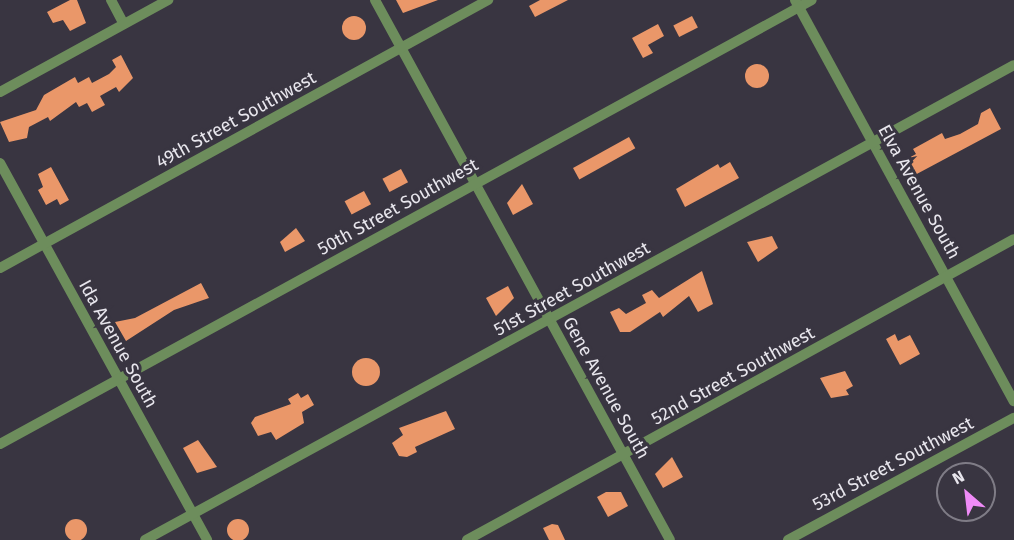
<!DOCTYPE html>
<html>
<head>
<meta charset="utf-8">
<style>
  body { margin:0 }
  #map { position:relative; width:1014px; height:540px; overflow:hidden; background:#393541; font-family:"Fira Sans",sans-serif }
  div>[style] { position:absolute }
  .building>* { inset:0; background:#ea9769; transform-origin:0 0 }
  .round { border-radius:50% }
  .minor>* { height:10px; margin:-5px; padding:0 5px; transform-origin:5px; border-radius:5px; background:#6d8d5c }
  span { translate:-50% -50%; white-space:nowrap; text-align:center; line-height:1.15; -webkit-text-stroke:6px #393541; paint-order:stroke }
  .street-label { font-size:18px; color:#e8e6ed }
  .north { position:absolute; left:936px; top:462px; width:60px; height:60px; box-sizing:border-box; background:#393541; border:2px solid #7f7c86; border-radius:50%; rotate:332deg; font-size:16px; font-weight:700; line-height:24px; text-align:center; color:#e8e6ed }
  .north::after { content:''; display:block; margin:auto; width:21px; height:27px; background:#ef8bf7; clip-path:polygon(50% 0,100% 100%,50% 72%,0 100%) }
</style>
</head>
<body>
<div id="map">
  <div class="building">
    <i style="clip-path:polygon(70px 0,77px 0,86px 23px,70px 31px,63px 20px,53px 23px,47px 12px)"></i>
    <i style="clip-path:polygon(396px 0,438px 0,403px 13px)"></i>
    <i style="clip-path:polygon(540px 0,568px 0,535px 17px,529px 6px)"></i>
    <i class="round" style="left:342px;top:16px;width:24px;height:24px"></i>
    <i style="left:692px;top:16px;width:13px;height:21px;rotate:63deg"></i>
    <i style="clip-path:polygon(658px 24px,664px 36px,648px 45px,653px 53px,643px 58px,632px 38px)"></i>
    <i style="clip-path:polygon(121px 55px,133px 78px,119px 92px,116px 87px,100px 96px,105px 105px,92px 112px,87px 103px,79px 107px,76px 102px,50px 121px,48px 117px,29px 127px,27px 138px,9px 142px,0 122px,36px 110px,44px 95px,75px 77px,78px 83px,89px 77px,92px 83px,109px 74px,116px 67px,112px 60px)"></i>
    <i class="round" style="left:745px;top:64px;width:24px;height:24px"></i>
    <i style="clip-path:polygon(990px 108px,1001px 129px,913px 176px,905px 160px,916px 154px,913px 149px,942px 133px,945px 139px,960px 134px,978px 124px,981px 113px)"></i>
    <i style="left:629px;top:137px;width:13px;height:64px;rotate:61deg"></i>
    <i style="clip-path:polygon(730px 162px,739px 178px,685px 207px,676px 189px,718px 164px,720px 168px)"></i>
    <i style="clip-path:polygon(51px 167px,69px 200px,60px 205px,57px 199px,46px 205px,38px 190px,43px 187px,38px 174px)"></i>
    <i style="left:401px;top:169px;width:15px;height:21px;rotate:62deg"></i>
    <i style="clip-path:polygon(522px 184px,533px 204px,513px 215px,507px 203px)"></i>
    <i style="left:364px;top:191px;width:15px;height:22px;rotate:62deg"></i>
    <i style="clip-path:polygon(296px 228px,305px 241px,285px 252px,280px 242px)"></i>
    <i style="clip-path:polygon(772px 236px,778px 248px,758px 262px,747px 242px)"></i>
    <i style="clip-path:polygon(702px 271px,713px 304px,698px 312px,689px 296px,663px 317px,660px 312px,630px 332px,620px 332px,610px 312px,619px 308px,626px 314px,646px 303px,642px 295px,652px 290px,659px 298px)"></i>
    <i style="clip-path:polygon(201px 283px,209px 298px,174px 310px,126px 341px,115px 322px,135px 318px)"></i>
    <i style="clip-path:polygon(508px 286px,514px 298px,496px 316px,486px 298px)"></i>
    <i style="clip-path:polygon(895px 334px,898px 341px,910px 335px,920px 354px,900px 365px,886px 339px)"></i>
    <i class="round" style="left:352px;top:358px;width:28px;height:28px"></i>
    <i style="clip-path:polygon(845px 371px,853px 386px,846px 390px,849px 395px,831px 398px,820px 378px)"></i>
    <i style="clip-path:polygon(298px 393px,301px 398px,308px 394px,314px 405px,302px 412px,304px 423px,276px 440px,271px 432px,258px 436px,251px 423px,255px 417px,291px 404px,288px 399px)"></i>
    <i style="clip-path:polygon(446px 411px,455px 429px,415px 447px,417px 452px,407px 457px,399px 456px,392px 443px,403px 435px,399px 428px)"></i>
    <i style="clip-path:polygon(198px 440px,217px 467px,197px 473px,183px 448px)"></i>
    <i style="clip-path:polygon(672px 457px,683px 477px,663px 488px,655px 474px)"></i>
    <i style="clip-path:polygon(606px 492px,621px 492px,628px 506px,608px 517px,597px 497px)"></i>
    <i class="round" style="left:65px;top:519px;width:22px;height:22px"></i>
    <i class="round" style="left:227px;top:519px;width:22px;height:22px"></i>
    <i style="clip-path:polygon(552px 524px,558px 525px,565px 540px,549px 540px,543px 528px)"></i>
  </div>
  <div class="minor">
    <i style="left:111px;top:0;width:27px;rotate:62deg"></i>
    <i style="left:375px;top:0;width:615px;rotate:61.35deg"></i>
    <i style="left:795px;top:0;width:457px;rotate:61.4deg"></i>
    <i style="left:0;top:92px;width:192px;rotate:-28.7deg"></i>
    <i style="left:0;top:163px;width:430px;rotate:61.2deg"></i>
    <i style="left:0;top:268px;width:557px;rotate:-28.77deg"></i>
    <i style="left:0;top:444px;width:925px;rotate:-28.67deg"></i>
    <i style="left:145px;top:540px;width:990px;rotate:-28.66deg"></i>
    <i style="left:467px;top:540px;width:624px;rotate:-28.82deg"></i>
    <i style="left:788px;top:540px;width:257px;rotate:-28.4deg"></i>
  </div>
  <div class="street-label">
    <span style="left:236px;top:120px;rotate:-29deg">49th Street Southwest</span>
    <span style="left:919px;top:192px;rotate:61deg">Elva Avenue South</span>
    <span style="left:398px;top:207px;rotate:-29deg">50th Street Southwest</span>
    <span style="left:572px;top:289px;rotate:-29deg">51st Street Southwest</span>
    <span style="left:118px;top:344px;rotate:61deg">Ida Avenue South</span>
    <span style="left:733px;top:376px;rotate:-29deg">52nd Street Southwest</span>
    <span style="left:606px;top:388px;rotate:61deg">Gene Avenue South</span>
    <span style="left:893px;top:464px;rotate:-28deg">53rd Street Southwest</span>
  </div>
  <div class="north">N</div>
</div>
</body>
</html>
